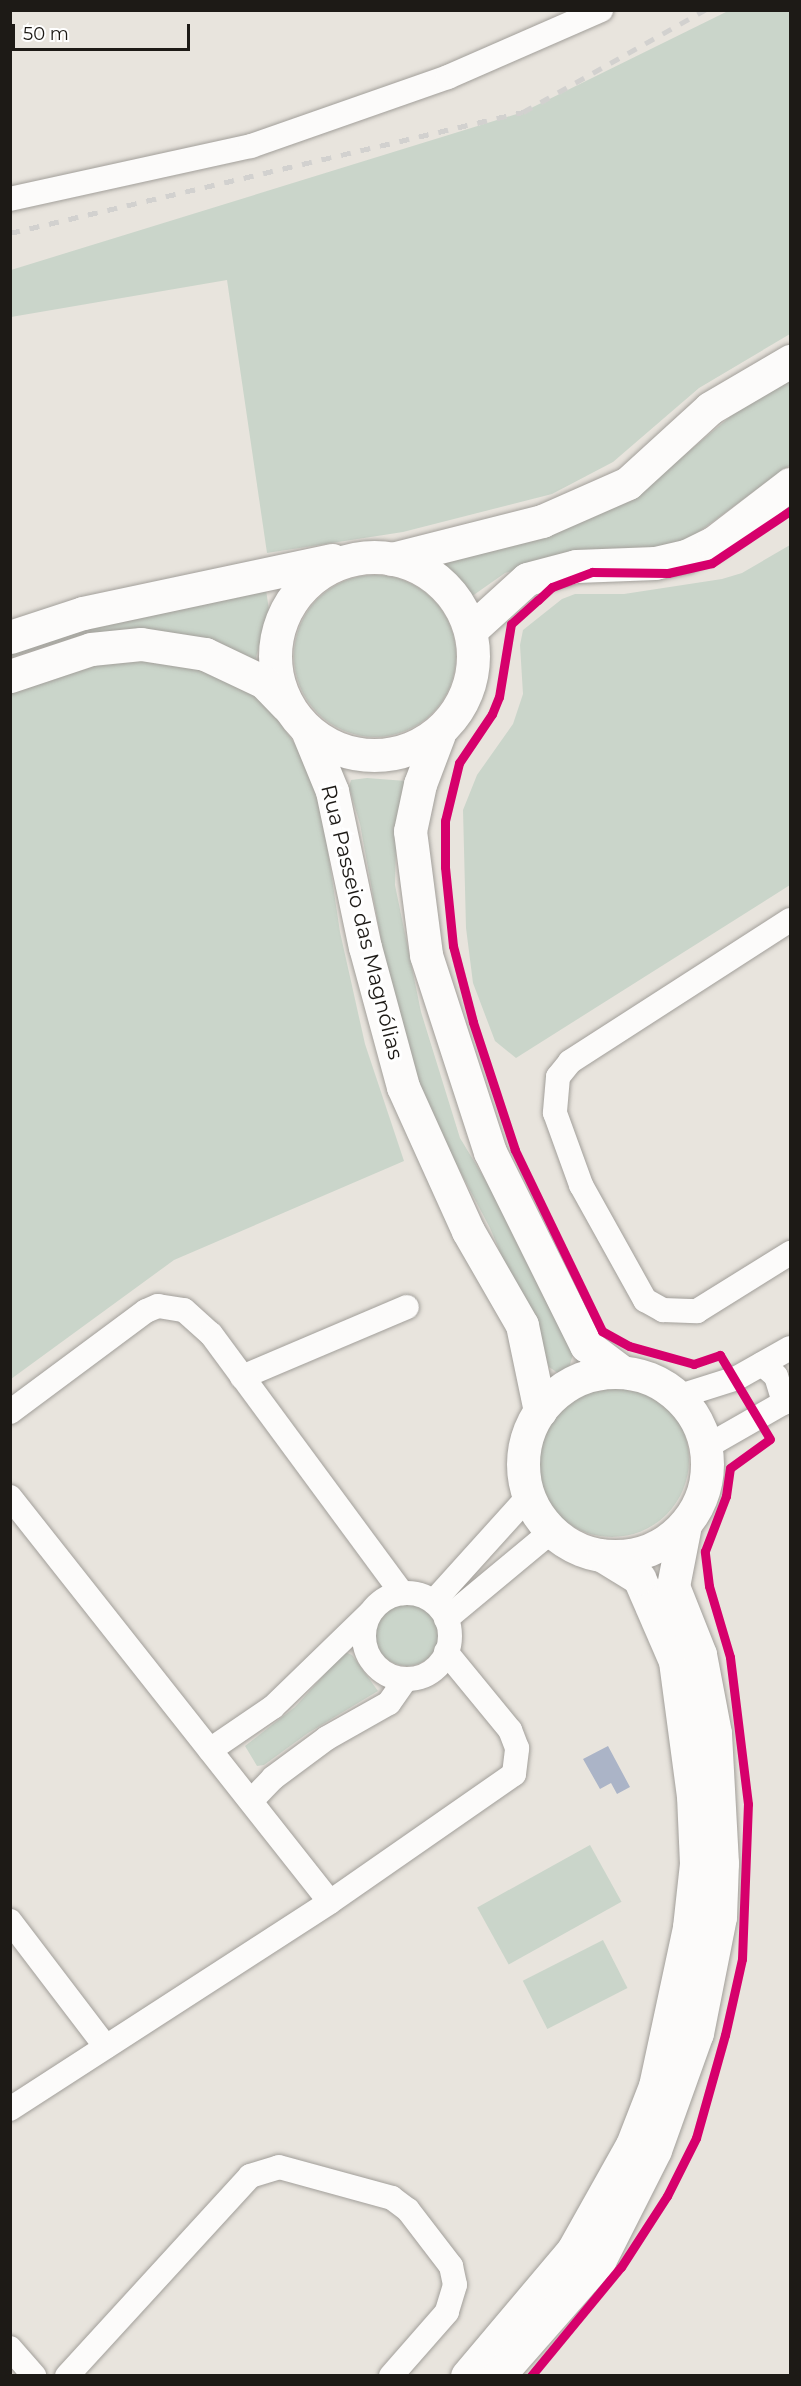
<!DOCTYPE html>
<html>
<head>
<meta charset="utf-8">
<style>
  body { margin:0 }
  #map { position:relative; width:801px; height:2386px; overflow:hidden; background:#e8e4dd; font-family:Montserrat,sans-serif }
  div>[style] { position:absolute }
  .green>* { inset:0; background:#cad5ca; transform-origin:0 0 }
  .round { border-radius:50% }
  .water>* { inset:0; background:#abb4c7 }
  .roads { filter:drop-shadow(0 0 2px #a29f9a) drop-shadow(0 0 2px #a29f9a) }
  .street>* { height:24px; margin:-12px; padding:0 12px; transform-origin:12px; border-radius:12px; background:#fcfbfa }
  .street>.ring { margin:-12px; padding:0; box-sizing:content-box; background:none; border:24px solid #fcfbfa; border-radius:50% }
  .secondary>* { height:33px; margin:-16.5px; padding:0 16.5px; transform-origin:16.5px; border-radius:16.5px; background:#fcfbfa }
  .secondary>.ring { margin:-16.5px; padding:0; box-sizing:content-box; background:none; border:33px solid #fcfbfa; border-radius:50% }
  .rail>* { height:4.5px; margin-top:-2.25px; transform-origin:0; background:repeating-linear-gradient(90deg,#d2d1cf 0 10px,transparent 0 20px) }
  .cycleway>* { height:9px; margin:-4.5px; padding:0 4.5px; transform-origin:4.5px; border-radius:4.5px; background:#d6006c }
  span { translate:-50% -50%; white-space:nowrap; text-align:center; line-height:1.15; -webkit-text-stroke:6px #fff; paint-order:stroke }
  .street-label { font-size:21px; color:#1d1a16 }
  .frame { position:absolute; inset:0; border:12px solid #1d1a16; pointer-events:none }
  .scale { position:absolute; left:12px; top:24px; width:178px; height:27px; box-sizing:border-box; border:3px solid #1d1a16; border-top:0; padding-left:8px; font-size:18px; line-height:21px; white-space:nowrap; color:#1d1a16; -webkit-text-stroke:4px #fff; paint-order:stroke }
</style>
</head>
<body>
<div id="map">
  <div class="green">
    <i style="clip-path:polygon(728px 11px,790px 11px,790px 334px,699px 388px,613px 462px,552px 494px,403px 532px,267px 553px,227px 280px,11px 317px,11px 270px,523px 112px)"></i>
    <i style="clip-path:polygon(790px 380px,790px 465px,689px 539px,673px 546px,578px 552px,505px 573px,468px 599px,438px 569px,442px 560px,639px 493px,749px 401px)"></i>
    <i style="clip-path:polygon(790px 545px,790px 885px,516px 1058px,495px 1041px,473px 983px,466px 928px,463px 810px,477px 775px,513px 724px,523px 694px,520px 645px,523px 630px,562px 599px,575px 594px,624px 594px,722px 579px,742px 573px)"></i>
    <i class="round" style="left:294px;top:575px;width:162px;height:162px"></i>
    <i style="clip-path:polygon(266px 590px,269px 610px,255px 661px,210px 642px,145px 629px,89px 633px,11px 657px,11px 646px,61px 630px)"></i>
    <i style="clip-path:polygon(165px 656px,235px 678px,273px 713px,304px 757px,321px 805px,340px 932px,365px 1044px,404px 1161px,174px 1260px,11px 1379px,11px 688px,107px 662px)"></i>
    <i style="clip-path:polygon(367px 778px,406px 781px,396px 845px,395px 885px,421px 1012px,460px 1138px,524px 1244px,573px 1354px,569px 1368px,558px 1373px,549px 1367px,490px 1228px,415px 1086px,392px 1000px,360px 824px,349px 787px,351px 780px)"></i>
    <i class="round" style="left:535px;top:1383px;width:154px;height:154px"></i>
    <i class="round" style="left:375px;top:1602px;width:64px;height:64px"></i>
    <i style="clip-path:polygon(345px 1652px,352px 1655px,378px 1691px,308px 1733px,264px 1765px,257px 1766px,245px 1746px,295px 1707px)"></i>
    <i style="left:590px;top:1845px;width:65px;height:129px;rotate:61deg"></i>
    <i style="left:603px;top:1940px;width:54px;height:90px;rotate:63deg"></i>
  </div>
  <div class="water">
    <i style="clip-path:polygon(608px 1746px,630px 1787px,617px 1794px,611px 1783px,600px 1789px,583px 1759px)"></i>
  </div>
  <div class="roads">
    <div class="street">
      <i style="left:10px;top:199px;width:247px;rotate:-12.4deg"></i>
      <i style="left:251px;top:146px;width:209px;rotate:-19.3deg"></i>
      <i style="left:448px;top:77px;width:167px;rotate:-23.6deg"></i>
      <i style="left:790px;top:920px;width:262px;rotate:147.2deg"></i>
      <i style="left:570px;top:1062px;width:19px;rotate:129deg"></i>
      <i style="left:558px;top:1077px;width:36px;rotate:95deg"></i>
      <i style="left:555px;top:1113px;width:77px;rotate:70.1deg"></i>
      <i style="left:581px;top:1185px;width:132px;rotate:60.9deg"></i>
      <i style="left:645px;top:1300px;width:21px;rotate:29deg"></i>
      <i style="left:663px;top:1310px;width:34px;rotate:2deg"></i>
      <i style="left:697px;top:1311px;width:110px;rotate:-31.9deg"></i>
      <i style="left:762px;top:1364px;width:18px;rotate:41deg"></i>
      <i style="left:776px;top:1376px;width:28px;rotate:73deg"></i>
      <i style="left:242px;top:1377px;width:179px;rotate:-23deg"></i>
      <i style="left:677px;top:1397px;width:63px;rotate:-17.6deg"></i>
      <i style="left:737px;top:1378px;width:61px;rotate:-29.5deg"></i>
      <i style="left:10px;top:1412px;width:169px;rotate:-36.6deg"></i>
      <i style="left:146px;top:1311px;width:13px;rotate:-23deg"></i>
      <i style="left:158px;top:1306px;width:26px;rotate:9deg"></i>
      <i style="left:184px;top:1310px;width:36px;rotate:42deg"></i>
      <i style="left:211px;top:1334px;width:322px;rotate:53.6deg"></i>
      <i style="left:706px;top:1447px;width:97px;rotate:-29.7deg"></i>
      <i style="left:10px;top:1497px;width:516px;rotate:51.69deg"></i>
      <i class="ring" style="left:364px;top:1593px;width:62px;height:62px"></i>
      <i style="left:434px;top:1601px;width:142px;rotate:-47.9deg"></i>
      <i style="left:446px;top:1619px;width:138px;rotate:-39.7deg"></i>
      <i style="left:210px;top:1750px;width:76px;rotate:-34.3deg"></i>
      <i style="left:273px;top:1707px;width:135px;rotate:-44.1deg"></i>
      <i style="left:251px;top:1801px;width:32px;rotate:-46deg"></i>
      <i style="left:273px;top:1778px;width:67px;rotate:-36.5deg"></i>
      <i style="left:327px;top:1738px;width:71px;rotate:-29.4deg"></i>
      <i style="left:389px;top:1703px;width:29px;rotate:-55deg"></i>
      <i style="left:10px;top:1921px;width:158px;rotate:52.7deg"></i>
      <i style="left:10px;top:2109px;width:381px;rotate:-32.9deg"></i>
      <i style="left:330px;top:1902px;width:224px;rotate:-34.8deg"></i>
      <i style="left:514px;top:1774px;width:26px;rotate:-83deg"></i>
      <i style="left:517px;top:1748px;width:19px;rotate:-111deg"></i>
      <i style="left:510px;top:1730px;width:101px;rotate:-129.4deg"></i>
      <i style="left:10px;top:2348px;width:37px;rotate:49deg"></i>
      <i style="left:67px;top:2376px;width:271px;rotate:-47.5deg"></i>
      <i style="left:250px;top:2176px;width:30px;rotate:-17deg"></i>
      <i style="left:279px;top:2167px;width:117px;rotate:15.3deg"></i>
      <i style="left:392px;top:2198px;width:20px;rotate:37deg"></i>
      <i style="left:408px;top:2210px;width:71px;rotate:52.5deg"></i>
      <i style="left:451px;top:2266px;width:19px;rotate:78deg"></i>
      <i style="left:455px;top:2285px;width:28px;rotate:107deg"></i>
      <i style="left:447px;top:2312px;width:85px;rotate:131.2deg"></i>
    </div>
    <div class="secondary">
      <i class="ring" style="left:275px;top:557px;width:165px;height:165px"></i>
      <i style="left:392px;top:559px;width:155px;rotate:-14.2deg"></i>
      <i style="left:542px;top:521px;width:94px;rotate:-23.8deg"></i>
      <i style="left:628px;top:483px;width:111px;rotate:-42.4deg"></i>
      <i style="left:710px;top:408px;width:93px;rotate:-30.4deg"></i>
      <i style="left:472px;top:629px;width:74px;rotate:-42.3deg"></i>
      <i style="left:527px;top:579px;width:51px;rotate:-14.9deg"></i>
      <i style="left:576px;top:566px;width:79px;rotate:-2.2deg"></i>
      <i style="left:655px;top:563px;width:32px;rotate:-13deg"></i>
      <i style="left:686px;top:556px;width:30px;rotate:-26deg"></i>
      <i style="left:713px;top:543px;width:97px;rotate:-37.5deg"></i>
      <i style="left:10px;top:637px;width:77px;rotate:-18.2deg"></i>
      <i style="left:83px;top:613px;width:255px;rotate:-12deg"></i>
      <i style="left:10px;top:676px;width:85px;rotate:-18.4deg"></i>
      <i style="left:91px;top:649px;width:50px;rotate:-5.7deg"></i>
      <i style="left:141px;top:644px;width:65px;rotate:8.9deg"></i>
      <i style="left:205px;top:654px;width:65px;rotate:25.4deg"></i>
      <i style="left:264px;top:682px;width:33px;rotate:46deg"></i>
      <i style="left:307px;top:730px;width:66px;rotate:67.7deg"></i>
      <i style="left:332px;top:791px;width:159px;rotate:78.1deg"></i>
      <i style="left:365px;top:947px;width:145px;rotate:74.8deg"></i>
      <i style="left:403px;top:1087px;width:158px;rotate:65.7deg"></i>
      <i style="left:468px;top:1231px;width:108px;rotate:60.1deg"></i>
      <i style="left:522px;top:1325px;width:88px;rotate:78.2deg"></i>
      <i style="left:439px;top:734px;width:53px;rotate:110.8deg"></i>
      <i style="left:420px;top:784px;width:48px;rotate:102deg"></i>
      <i style="left:410px;top:831px;width:125px;rotate:82.6deg"></i>
      <i style="left:426px;top:955px;width:207px;rotate:72deg"></i>
      <i style="left:490px;top:1152px;width:216px;rotate:63.6deg"></i>
      <i style="left:586px;top:1345px;width:45px;rotate:36.9deg"></i>
      <i class="ring" style="left:523px;top:1372px;width:151px;height:151px"></i>
      <i style="left:467px;top:2376px;width:165px;rotate:-49.9deg"></i>
      <i style="left:573px;top:2250px;width:120px;rotate:-60.7deg"></i>
      <i style="left:632px;top:2145px;width:63px;rotate:-68.7deg"></i>
      <i style="left:655px;top:2086px;width:163px;rotate:-77.9deg"></i>
      <i style="left:689px;top:1927px;width:63px;rotate:-83.7deg"></i>
      <i style="left:696px;top:1864px;width:68px;rotate:-92.5deg"></i>
      <i style="left:693px;top:1796px;width:136px;rotate:-97.6deg"></i>
      <i style="left:675px;top:1661px;width:90px;rotate:-113.4deg"></i>
      <i style="left:639px;top:1578px;width:42px;rotate:-148.6deg"></i>
      <i style="left:498px;top:2376px;width:153px;rotate:-48.7deg"></i>
      <i style="left:599px;top:2261px;width:124px;rotate:-63.2deg"></i>
      <i style="left:655px;top:2150px;width:124px;rotate:-70.3deg"></i>
      <i style="left:697px;top:2033px;width:118px;rotate:-78.8deg"></i>
      <i style="left:720px;top:1917px;width:54px;rotate:-87.9deg"></i>
      <i style="left:722px;top:1863px;width:130px;rotate:-93.1deg"></i>
      <i style="left:715px;top:1733px;width:80px;rotate:-100.8deg"></i>
      <i style="left:700px;top:1654px;width:73px;rotate:-111.7deg"></i>
      <i style="left:673px;top:1586px;width:62px;rotate:-78.9deg"></i>
    </div>
  </div>
  <div class="rail">
    <i style="left:10px;top:233px;width:527px;rotate:-13.27deg"></i>
    <i style="left:523px;top:112px;width:209px;rotate:-29.3deg"></i>
  </div>
  <div class="cycleway">
    <i style="left:531px;top:2376px;width:141px;rotate:-50.5deg"></i>
    <i style="left:621px;top:2267px;width:85px;rotate:-57.1deg"></i>
    <i style="left:667px;top:2196px;width:65px;rotate:-63.4deg"></i>
    <i style="left:696px;top:2138px;width:107px;rotate:-74.3deg"></i>
    <i style="left:725px;top:2035px;width:78px;rotate:-77.4deg"></i>
    <i style="left:742px;top:1959px;width:155px;rotate:-87.8deg"></i>
    <i style="left:748px;top:1804px;width:148px;rotate:-97deg"></i>
    <i style="left:730px;top:1657px;width:74px;rotate:-106.5deg"></i>
    <i style="left:709px;top:1586px;width:35px;rotate:-97deg"></i>
    <i style="left:705px;top:1551px;width:59px;rotate:-69.1deg"></i>
    <i style="left:726px;top:1496px;width:28px;rotate:-82deg"></i>
    <i style="left:730px;top:1468px;width:49px;rotate:-35.9deg"></i>
    <i style="left:770px;top:1439px;width:98px;rotate:-120.8deg"></i>
    <i style="left:720px;top:1355px;width:28px;rotate:161deg"></i>
    <i style="left:694px;top:1364px;width:67px;rotate:-164.5deg"></i>
    <i style="left:629px;top:1346px;width:31px;rotate:-151deg"></i>
    <i style="left:602px;top:1331px;width:201px;rotate:-115.7deg"></i>
    <i style="left:515px;top:1150px;width:135px;rotate:-108.2deg"></i>
    <i style="left:473px;top:1022px;width:79px;rotate:-104.7deg"></i>
    <i style="left:453px;top:946px;width:79px;rotate:-95.8deg"></i>
    <i style="left:445px;top:867px;width:46px;rotate:-90deg"></i>
    <i style="left:445px;top:821px;width:60px;rotate:-76.4deg"></i>
    <i style="left:459px;top:763px;width:59px;rotate:-56deg"></i>
    <i style="left:492px;top:714px;width:18px;rotate:-68deg"></i>
    <i style="left:499px;top:697px;width:74px;rotate:-80.7deg"></i>
    <i style="left:511px;top:624px;width:36px;rotate:-42deg"></i>
    <i style="left:538px;top:600px;width:19px;rotate:-43deg"></i>
    <i style="left:552px;top:587px;width:43px;rotate:-20.6deg"></i>
    <i style="left:592px;top:572px;width:76px;rotate:0.8deg"></i>
    <i style="left:668px;top:573px;width:45px;rotate:-12.8deg"></i>
    <i style="left:712px;top:563px;width:94px;rotate:-33.7deg"></i>
  </div>
  <div class="street-label">
    <span style="left:362px;top:922px;rotate:76deg">Rua Passeio das Magnólias</span>
  </div>
  <div class="frame"></div>
  <div class="scale">50 m</div>
</div>
</body>
</html>
